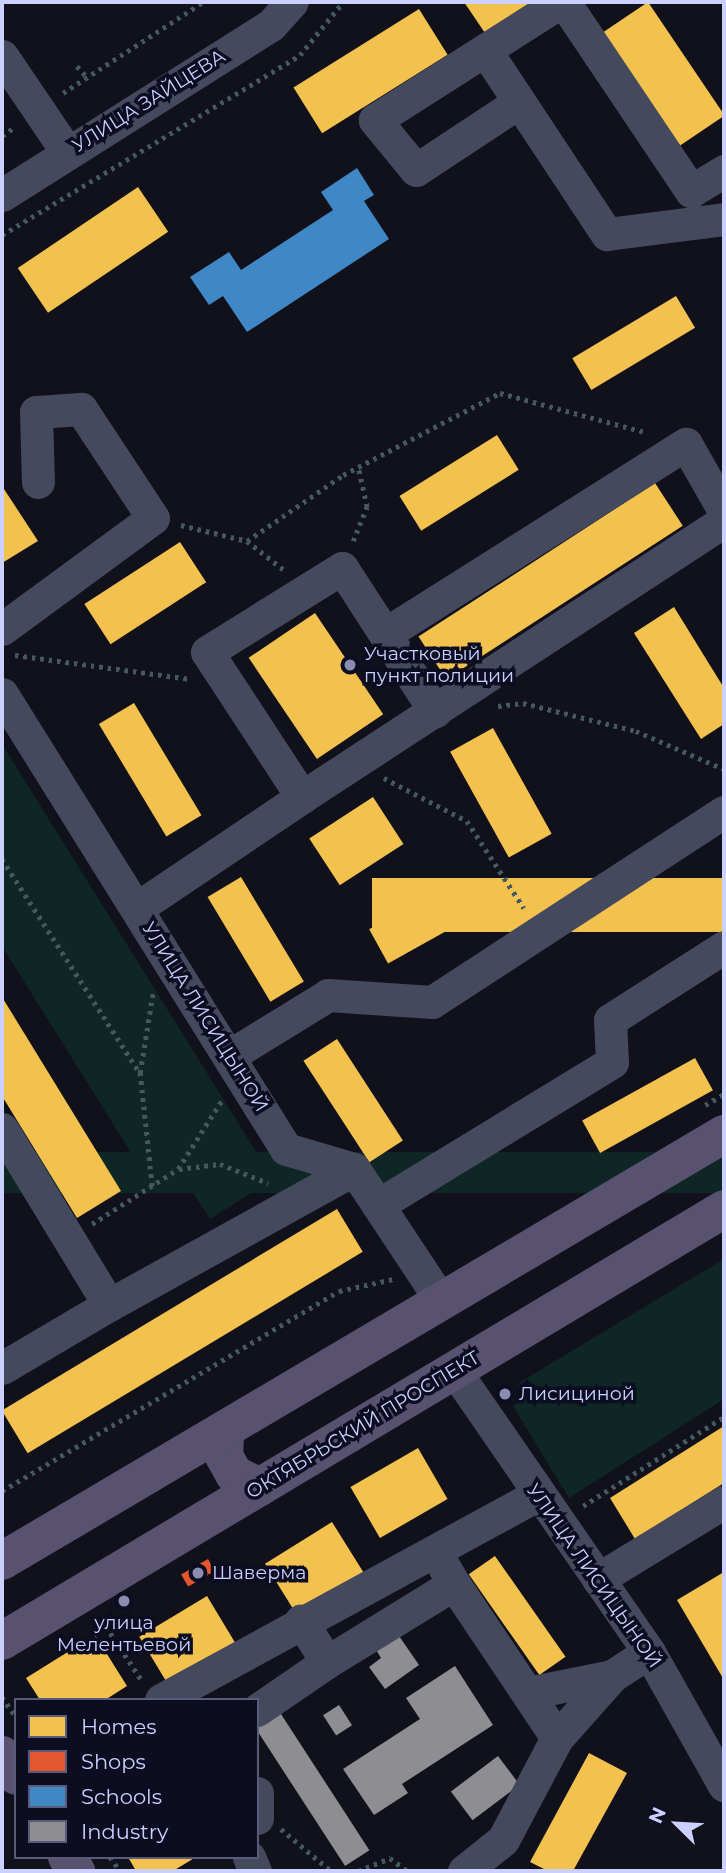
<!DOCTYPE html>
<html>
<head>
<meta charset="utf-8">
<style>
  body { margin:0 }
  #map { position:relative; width:726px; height:1873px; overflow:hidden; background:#11111c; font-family:Montserrat,sans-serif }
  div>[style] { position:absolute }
  .green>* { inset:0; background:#0f2724; transform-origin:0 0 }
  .homes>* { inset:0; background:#f2c14e; transform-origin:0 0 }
  .shops>* { inset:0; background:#e4572e; transform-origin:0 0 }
  .schools>* { inset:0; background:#3f88c5 }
  .industry>* { inset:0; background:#8d8d92; transform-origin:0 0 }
  .path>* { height:4.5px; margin-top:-2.25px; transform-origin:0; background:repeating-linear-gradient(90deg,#45575f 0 3.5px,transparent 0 8.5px) }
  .minor>* { height:33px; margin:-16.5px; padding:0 16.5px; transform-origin:16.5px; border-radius:16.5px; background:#45495d }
  .major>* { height:38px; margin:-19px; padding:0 19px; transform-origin:19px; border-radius:19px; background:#585270 }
  .dots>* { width:19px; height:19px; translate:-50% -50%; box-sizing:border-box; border:4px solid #0c0d21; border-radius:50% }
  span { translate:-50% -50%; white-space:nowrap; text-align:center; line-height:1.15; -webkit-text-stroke:7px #0c0d21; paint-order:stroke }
  .street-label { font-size:19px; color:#ccd0ff }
  .poi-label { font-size:19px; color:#ccd0ff }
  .left { translate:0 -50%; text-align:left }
  .frame { position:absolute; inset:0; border:4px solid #ccd0ff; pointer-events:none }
  .legend { position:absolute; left:14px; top:1698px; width:245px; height:161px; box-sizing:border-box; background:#0c0d21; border:2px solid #595b7a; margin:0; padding:9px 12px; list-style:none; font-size:21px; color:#ccd0ff }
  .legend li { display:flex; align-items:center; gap:14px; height:35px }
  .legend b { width:35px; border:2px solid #595b7a }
  .north { position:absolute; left:642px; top:1789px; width:70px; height:70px; -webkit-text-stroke:5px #0c0d21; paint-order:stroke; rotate:294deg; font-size:19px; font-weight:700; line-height:28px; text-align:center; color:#ccd0ff }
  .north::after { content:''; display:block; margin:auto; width:24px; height:32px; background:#ccd0ff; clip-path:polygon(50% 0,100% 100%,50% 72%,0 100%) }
</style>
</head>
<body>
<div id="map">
  <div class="green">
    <i style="clip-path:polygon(2px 744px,273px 1179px,210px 1219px,178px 1169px,152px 1186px,2px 946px)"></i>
    <i style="left:724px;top:1152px;width:41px;height:841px;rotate:90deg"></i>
    <i style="clip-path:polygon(724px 1259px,724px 1399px,569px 1498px,513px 1406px,525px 1398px,517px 1384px)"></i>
  </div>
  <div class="homes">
    <i style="clip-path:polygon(464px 2px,538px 2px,487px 36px)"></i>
    <i style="left:648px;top:2px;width:137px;height:55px;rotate:56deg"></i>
    <i style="left:419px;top:9px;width:54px;height:148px;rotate:58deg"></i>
    <i style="left:138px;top:187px;width:54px;height:145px;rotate:56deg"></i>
    <i style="left:676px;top:296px;width:37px;height:121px;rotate:59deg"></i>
    <i style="left:497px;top:435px;width:41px;height:115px;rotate:58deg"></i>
    <i style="left:655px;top:483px;width:51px;height:282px;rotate:57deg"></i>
    <i style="clip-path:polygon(2px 486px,38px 541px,2px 563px)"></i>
    <i style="left:180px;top:542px;width:48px;height:114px;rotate:57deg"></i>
    <i style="clip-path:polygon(674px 607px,724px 688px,724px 724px,701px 739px,634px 633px)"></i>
    <i style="left:315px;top:613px;width:122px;height:80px;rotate:56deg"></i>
    <i style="left:134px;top:703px;width:131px;height:41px;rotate:59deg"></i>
    <i style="left:493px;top:728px;width:121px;height:49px;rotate:61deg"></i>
    <i style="left:373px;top:797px;width:56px;height:76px;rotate:57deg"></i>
    <i style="left:241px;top:877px;width:122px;height:39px;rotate:59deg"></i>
    <i style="left:724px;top:878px;width:54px;height:352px;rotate:90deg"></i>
    <i style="left:440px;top:890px;width:39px;height:81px;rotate:61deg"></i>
    <i style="clip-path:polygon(2px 997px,121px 1191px,77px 1218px,2px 1096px)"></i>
    <i style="left:337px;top:1039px;width:121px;height:40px;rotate:57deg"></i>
    <i style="left:695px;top:1058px;width:37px;height:129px;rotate:61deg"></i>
    <i style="left:337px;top:1209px;width:50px;height:391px;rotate:59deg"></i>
    <i style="clip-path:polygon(724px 1426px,724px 1483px,635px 1539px,610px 1498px)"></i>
    <i style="left:418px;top:1448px;width:59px;height:78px;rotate:60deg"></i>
    <i style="left:332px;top:1522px;width:59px;height:79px;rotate:58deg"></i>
    <i style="left:495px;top:1556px;width:123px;height:32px;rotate:55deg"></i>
    <i style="clip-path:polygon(724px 1572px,724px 1680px,677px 1600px)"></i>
    <i style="left:207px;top:1596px;width:57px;height:79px;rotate:59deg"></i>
    <i style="clip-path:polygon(95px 1635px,127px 1686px,105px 1700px,40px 1700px,26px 1678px)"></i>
    <i style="clip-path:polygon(589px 1753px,627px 1773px,573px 1871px,548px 1871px,530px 1862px)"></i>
    <i style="clip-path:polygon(128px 1857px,196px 1857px,173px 1871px,136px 1871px)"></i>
  </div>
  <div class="shops">
    <i style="left:208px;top:1559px;width:14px;height:31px;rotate:60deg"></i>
  </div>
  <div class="schools">
    <i style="clip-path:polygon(357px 168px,374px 195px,364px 201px,389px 239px,247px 332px,223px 296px,209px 305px,190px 277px,229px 252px,241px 270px,333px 210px,321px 192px)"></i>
  </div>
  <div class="industry">
    <i style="clip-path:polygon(397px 1633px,419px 1665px,385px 1689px,369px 1667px,381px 1658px,375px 1648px)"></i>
    <i style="clip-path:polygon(455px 1666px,493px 1725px,402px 1784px,408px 1793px,374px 1815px,343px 1769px,420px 1719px,406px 1698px)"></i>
    <i style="left:339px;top:1705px;width:24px;height:19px;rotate:57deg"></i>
    <i style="left:279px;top:1711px;width:166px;height:29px;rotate:57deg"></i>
    <i style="left:498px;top:1756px;width:36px;height:59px;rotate:53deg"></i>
  </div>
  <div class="path">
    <i style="left:77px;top:66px;width:15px;rotate:48deg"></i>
    <i style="left:63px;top:93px;width:167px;rotate:-33deg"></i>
    <i style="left:2px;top:136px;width:17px;rotate:-36deg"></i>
    <i style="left:2px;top:235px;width:348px;rotate:-31.1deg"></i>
    <i style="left:300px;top:55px;width:68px;rotate:-50.9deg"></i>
    <i style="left:181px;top:525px;width:68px;rotate:13.6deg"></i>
    <i style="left:247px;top:541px;width:46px;rotate:37.9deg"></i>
    <i style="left:247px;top:541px;width:116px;rotate:-34.5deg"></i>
    <i style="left:343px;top:475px;width:177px;rotate:-27.6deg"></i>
    <i style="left:500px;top:393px;width:153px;rotate:15.1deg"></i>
    <i style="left:353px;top:541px;width:37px;rotate:-68deg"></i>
    <i style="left:367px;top:507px;width:41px;rotate:-102.7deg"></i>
    <i style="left:15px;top:655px;width:177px;rotate:7.8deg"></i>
    <i style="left:498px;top:706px;width:25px;rotate:-7deg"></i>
    <i style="left:523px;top:703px;width:116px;rotate:13.9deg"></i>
    <i style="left:636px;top:731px;width:96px;rotate:23.4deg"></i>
    <i style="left:384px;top:778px;width:93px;rotate:27.4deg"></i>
    <i style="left:467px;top:821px;width:104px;rotate:56.8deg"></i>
    <i style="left:2px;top:859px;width:255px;rotate:57.2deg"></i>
    <i style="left:705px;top:1105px;width:22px;rotate:-30deg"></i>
    <i style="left:179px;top:1169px;width:41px;rotate:-7deg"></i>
    <i style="left:220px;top:1164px;width:52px;rotate:21.6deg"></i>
    <i style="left:152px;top:1186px;width:114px;rotate:-96.1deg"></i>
    <i style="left:140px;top:1073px;width:82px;rotate:-80.9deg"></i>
    <i style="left:92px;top:1224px;width:102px;rotate:-32.6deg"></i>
    <i style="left:178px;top:1169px;width:82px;rotate:-57.5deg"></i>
    <i style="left:2px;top:1491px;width:392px;rotate:-30.7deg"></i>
    <i style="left:339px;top:1291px;width:55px;rotate:-12.5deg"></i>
    <i style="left:583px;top:1506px;width:167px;rotate:-32.3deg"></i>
    <i style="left:101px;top:1619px;width:72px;rotate:56.3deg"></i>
    <i style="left:2px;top:1697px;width:24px;rotate:55deg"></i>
    <i style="left:281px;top:1829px;width:65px;rotate:40deg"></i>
    <i style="left:110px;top:1857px;width:17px;rotate:54deg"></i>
    <i style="left:358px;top:1871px;width:35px;rotate:-22deg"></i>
    <i style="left:390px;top:1858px;width:21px;rotate:37deg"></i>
  </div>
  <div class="minor">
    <i style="left:564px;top:2px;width:228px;rotate:56.1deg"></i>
    <i style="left:691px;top:191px;width:39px;rotate:-31deg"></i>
    <i style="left:485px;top:50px;width:221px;rotate:56.5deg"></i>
    <i style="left:607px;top:234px;width:118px;rotate:-7.3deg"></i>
    <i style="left:2px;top:56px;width:116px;rotate:55.9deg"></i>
    <i style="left:519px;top:102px;width:123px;rotate:146.6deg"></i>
    <i style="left:416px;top:170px;width:65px;rotate:-129.4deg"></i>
    <i style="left:375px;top:120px;width:219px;rotate:-32.5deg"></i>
    <i style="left:2px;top:195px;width:318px;rotate:-32.3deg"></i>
    <i style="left:271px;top:25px;width:31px;rotate:-48deg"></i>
    <i style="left:2px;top:629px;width:187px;rotate:-36.3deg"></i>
    <i style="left:153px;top:518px;width:131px;rotate:-123.4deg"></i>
    <i style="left:81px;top:409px;width:45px;rotate:176.2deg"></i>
    <i style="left:36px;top:412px;width:70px;rotate:88.4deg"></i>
    <i style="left:385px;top:634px;width:356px;rotate:-32.3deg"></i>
    <i style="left:686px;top:444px;width:77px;rotate:60.4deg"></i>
    <i style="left:2px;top:694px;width:536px;rotate:58.03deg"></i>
    <i style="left:286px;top:1149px;width:71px;rotate:16.4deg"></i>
    <i style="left:354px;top:1169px;width:156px;rotate:56.5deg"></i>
    <i style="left:302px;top:797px;width:504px;rotate:-33.19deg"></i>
    <i style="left:137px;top:908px;width:199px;rotate:-33.9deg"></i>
    <i style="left:302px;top:797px;width:173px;rotate:-123.2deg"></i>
    <i style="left:207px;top:652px;width:159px;rotate:-31.9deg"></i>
    <i style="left:342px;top:568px;width:171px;rotate:57deg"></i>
    <i style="left:229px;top:1056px;width:116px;rotate:-31.6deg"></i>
    <i style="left:328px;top:995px;width:104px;rotate:3.9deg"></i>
    <i style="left:432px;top:1002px;width:348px;rotate:-33.1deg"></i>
    <i style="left:2px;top:1129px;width:206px;rotate:58.7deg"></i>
    <i style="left:109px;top:1305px;width:280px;rotate:-29deg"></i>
    <i style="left:378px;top:1205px;width:274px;rotate:-31.4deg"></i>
    <i style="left:612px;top:1062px;width:42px;rotate:-92.7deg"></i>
    <i style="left:610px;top:1020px;width:135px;rotate:-32.6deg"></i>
    <i style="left:2px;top:1368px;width:124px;rotate:-30.5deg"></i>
    <i style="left:455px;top:1371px;width:341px;rotate:55.4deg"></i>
    <i style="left:649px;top:1652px;width:153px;rotate:60.6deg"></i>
    <i style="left:598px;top:1579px;width:148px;rotate:-31.4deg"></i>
    <i style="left:454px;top:1584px;width:185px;rotate:56.2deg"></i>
    <i style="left:557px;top:1738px;width:115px;rotate:117.9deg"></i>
    <i style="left:503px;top:1840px;width:50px;rotate:141.5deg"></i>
    <i style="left:327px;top:1662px;width:149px;rotate:-31.6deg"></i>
    <i style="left:454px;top:1584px;width:20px;rotate:-120deg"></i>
    <i style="left:528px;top:1693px;width:86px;rotate:-11.4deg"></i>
    <i style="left:161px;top:1700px;width:428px;rotate:-28.6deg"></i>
    <i style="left:257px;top:1710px;width:85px;rotate:-34.4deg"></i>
    <i style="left:327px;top:1662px;width:49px;rotate:-122.4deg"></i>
    <i style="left:557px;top:1738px;width:83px;rotate:-48.4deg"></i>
    <i style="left:612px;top:1676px;width:44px;rotate:-33deg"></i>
    <i style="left:257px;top:1793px;width:25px;rotate:90deg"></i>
    <i style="left:249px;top:1857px;width:15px;rotate:67deg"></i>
  </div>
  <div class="major">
    <i style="left:225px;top:1432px;width:24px;rotate:92deg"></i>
    <i style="left:224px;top:1456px;width:21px;rotate:61deg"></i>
    <i style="left:234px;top:1474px;width:29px;rotate:27deg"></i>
    <i style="left:2px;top:1561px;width:839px;rotate:-30.6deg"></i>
    <i style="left:2px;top:1641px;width:841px;rotate:-30.89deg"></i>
    <i style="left:2px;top:1755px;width:25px;rotate:56deg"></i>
    <i style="left:67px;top:1857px;width:17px;rotate:57deg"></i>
  </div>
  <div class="dots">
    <i style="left:350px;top:665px;background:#8b8db0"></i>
    <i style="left:505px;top:1394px;background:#8b8db0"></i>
    <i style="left:198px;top:1573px;background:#8b8db0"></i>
    <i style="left:124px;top:1601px;background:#8b8db0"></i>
  </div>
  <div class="street-label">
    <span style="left:149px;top:101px;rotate:-32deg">УЛИЦА ЗАЙЦЕВА</span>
    <span style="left:205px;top:1017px;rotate:58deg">УЛИЦА ЛИСИЦЫНОЙ</span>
    <span style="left:363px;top:1425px;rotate:-31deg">ОКТЯБРЬСКИЙ ПРОСПЕКТ</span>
    <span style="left:594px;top:1576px;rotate:55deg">УЛИЦА ЛИСИЦЫНОЙ</span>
  </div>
  <div class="poi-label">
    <span class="left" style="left:364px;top:665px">Участковый<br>пункт полиции</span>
    <span class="left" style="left:519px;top:1394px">Лисициной</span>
    <span class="left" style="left:212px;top:1573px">Шаверма</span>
    <span style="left:124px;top:1634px">улица<br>Мелентьевой</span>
  </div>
  <div class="frame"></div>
  <ul class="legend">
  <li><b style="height:19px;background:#f2c14e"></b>Homes</li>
  <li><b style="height:19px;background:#e4572e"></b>Shops</li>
  <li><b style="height:19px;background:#3f88c5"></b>Schools</li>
  <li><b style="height:19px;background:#8d8d92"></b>Industry</li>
  </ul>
  <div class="north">N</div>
</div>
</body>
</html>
